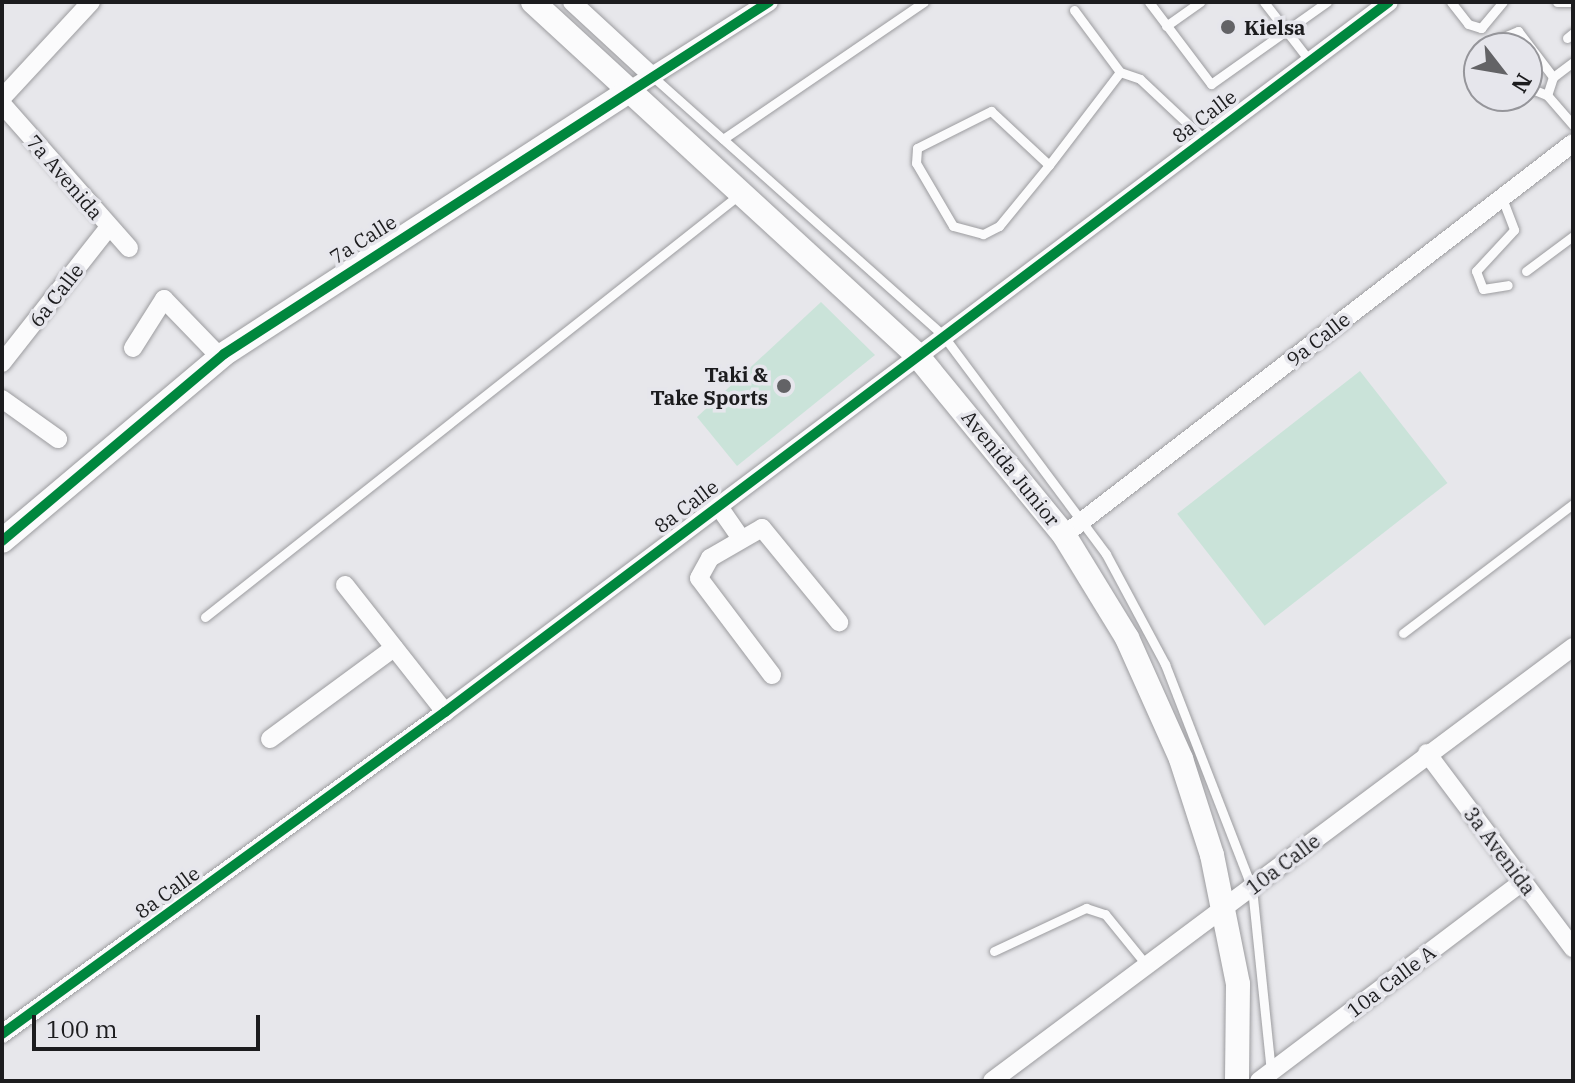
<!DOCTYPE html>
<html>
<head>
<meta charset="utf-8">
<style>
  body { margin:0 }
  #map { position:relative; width:1575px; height:1083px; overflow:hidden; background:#e7e7eb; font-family:"IBM Plex Serif",serif }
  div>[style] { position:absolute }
  .green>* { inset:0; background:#cae3d9; transform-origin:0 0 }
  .roads { filter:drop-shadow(0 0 2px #9c9c9f) drop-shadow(0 0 2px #9c9c9f) }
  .lane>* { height:9px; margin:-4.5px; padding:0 4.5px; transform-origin:4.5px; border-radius:4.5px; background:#fbfbfc }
  .street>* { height:18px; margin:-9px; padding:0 9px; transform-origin:9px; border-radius:9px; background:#fbfbfc }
  .secondary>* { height:24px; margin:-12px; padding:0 12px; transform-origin:12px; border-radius:12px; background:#fbfbfc }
  .cycleway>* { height:10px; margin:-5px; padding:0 5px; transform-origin:5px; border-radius:5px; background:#00873e }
  .dots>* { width:22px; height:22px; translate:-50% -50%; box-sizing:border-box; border:4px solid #e6e6ec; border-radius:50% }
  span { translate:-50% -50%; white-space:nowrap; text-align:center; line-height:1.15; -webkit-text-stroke:7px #e6e6ec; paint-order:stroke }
  .poi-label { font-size:20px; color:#1c1c1e; font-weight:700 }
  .left { translate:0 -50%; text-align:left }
  .right { translate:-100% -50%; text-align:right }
  .street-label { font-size:20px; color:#1c1c1e }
  .frame { position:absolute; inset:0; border:4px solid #1c1c1e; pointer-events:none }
  .north { position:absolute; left:1463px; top:32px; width:80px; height:80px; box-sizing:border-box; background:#e6e6ec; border:2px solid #95959a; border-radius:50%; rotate:121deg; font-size:22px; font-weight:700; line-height:32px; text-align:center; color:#1c1c1e }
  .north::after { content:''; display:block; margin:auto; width:28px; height:36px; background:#636366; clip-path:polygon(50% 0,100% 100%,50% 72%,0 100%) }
  .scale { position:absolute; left:32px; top:1015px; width:228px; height:36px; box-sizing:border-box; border:4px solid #1c1c1e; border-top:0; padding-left:10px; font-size:24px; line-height:28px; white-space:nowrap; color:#1c1c1e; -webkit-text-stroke:6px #e6e6ec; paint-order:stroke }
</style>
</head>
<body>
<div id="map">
  <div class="green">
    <i style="clip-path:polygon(821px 302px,875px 355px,737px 466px,697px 417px)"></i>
    <i style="left:1360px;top:371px;width:142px;height:232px;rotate:52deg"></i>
  </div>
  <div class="roads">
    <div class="lane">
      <i style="left:1149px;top:2px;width:103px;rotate:52.9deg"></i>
      <i style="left:1211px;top:84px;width:142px;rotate:-35.3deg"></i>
      <i style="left:1264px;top:2px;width:73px;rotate:52.2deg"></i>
      <i style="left:1451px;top:2px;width:28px;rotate:52deg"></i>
      <i style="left:1468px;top:24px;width:14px;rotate:17deg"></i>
      <i style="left:1481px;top:28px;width:34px;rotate:-50deg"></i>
      <i style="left:1557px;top:2px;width:16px"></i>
      <i style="left:1074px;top:10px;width:77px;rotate:53.4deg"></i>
      <i style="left:1166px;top:26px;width:42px;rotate:-35.2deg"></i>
      <i style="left:1567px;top:38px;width:8px;rotate:-40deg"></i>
      <i style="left:1497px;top:48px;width:8px;rotate:-90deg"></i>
      <i style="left:1497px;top:40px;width:23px;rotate:-23deg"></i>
      <i style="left:1518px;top:31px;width:58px;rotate:52.7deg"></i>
      <i style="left:1573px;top:62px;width:25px;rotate:143deg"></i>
      <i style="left:1553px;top:77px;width:19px;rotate:108deg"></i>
      <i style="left:1547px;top:95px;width:40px;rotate:49deg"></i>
      <i style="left:651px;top:75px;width:390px;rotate:41.7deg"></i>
      <i style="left:942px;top:334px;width:274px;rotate:53.3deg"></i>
      <i style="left:1106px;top:554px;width:125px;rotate:61.8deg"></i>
      <i style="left:1165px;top:664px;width:240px;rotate:68.8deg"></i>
      <i style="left:1252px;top:888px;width:186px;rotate:84.1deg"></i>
      <i style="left:1527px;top:87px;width:22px;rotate:22deg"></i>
      <i style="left:723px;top:139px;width:243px;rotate:-34.3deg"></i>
      <i style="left:1049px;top:165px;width:79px;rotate:129.3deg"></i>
      <i style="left:999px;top:226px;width:18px;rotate:153deg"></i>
      <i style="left:983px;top:234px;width:31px;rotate:-165deg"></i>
      <i style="left:953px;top:226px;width:73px;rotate:-120.4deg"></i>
      <i style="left:916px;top:163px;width:15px;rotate:-86deg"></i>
      <i style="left:917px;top:148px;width:83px;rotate:-26.6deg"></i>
      <i style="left:991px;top:111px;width:79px;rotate:43deg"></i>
      <i style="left:1049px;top:165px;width:117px;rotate:-52.6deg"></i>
      <i style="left:1120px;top:72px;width:21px;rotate:19deg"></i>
      <i style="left:1140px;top:79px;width:88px;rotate:43.2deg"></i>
      <i style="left:1502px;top:198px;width:34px;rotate:69deg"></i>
      <i style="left:1514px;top:230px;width:56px;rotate:132.8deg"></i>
      <i style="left:1476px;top:271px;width:19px;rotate:69deg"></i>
      <i style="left:1483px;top:289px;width:25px;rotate:-9deg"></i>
      <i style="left:1526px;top:271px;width:59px;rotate:-36.7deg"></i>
      <i style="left:205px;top:617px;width:682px;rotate:-38.33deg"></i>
      <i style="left:1403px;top:633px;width:213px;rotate:-37.2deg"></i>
      <i style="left:994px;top:951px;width:102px;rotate:-25.1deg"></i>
      <i style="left:1086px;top:908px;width:20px;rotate:18deg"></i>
      <i style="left:1105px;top:914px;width:68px;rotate:50.9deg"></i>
    </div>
    <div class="street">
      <i style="left:572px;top:2px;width:108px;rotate:42.7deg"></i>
      <i style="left:627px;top:92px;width:168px;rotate:-32.4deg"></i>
      <i style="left:2px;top:98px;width:131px;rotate:-47.2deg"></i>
      <i style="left:2px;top:104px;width:192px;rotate:48.6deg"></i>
      <i style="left:133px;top:348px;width:58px;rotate:-57.7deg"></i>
      <i style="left:164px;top:299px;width:81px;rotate:46deg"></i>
      <i style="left:2px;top:363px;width:173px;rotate:-51.8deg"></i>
      <i style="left:2px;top:399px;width:69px;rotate:35.5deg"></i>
      <i style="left:717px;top:504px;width:40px;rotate:55.1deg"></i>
      <i style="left:1064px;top:535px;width:642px;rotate:-37.6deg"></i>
      <i style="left:345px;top:585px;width:162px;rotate:51.8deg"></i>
      <i style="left:772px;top:675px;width:121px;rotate:-127deg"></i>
      <i style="left:699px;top:578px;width:23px;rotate:-61deg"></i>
      <i style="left:710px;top:558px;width:60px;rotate:-30deg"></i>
      <i style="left:762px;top:528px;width:122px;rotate:50.7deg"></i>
      <i style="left:270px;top:739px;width:154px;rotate:-36.3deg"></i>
      <i style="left:1427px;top:753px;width:244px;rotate:53.2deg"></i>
      <i style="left:2px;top:1034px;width:548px;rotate:-36.01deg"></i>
      <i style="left:445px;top:712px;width:1181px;rotate:-36.95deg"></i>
      <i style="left:992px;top:1081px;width:725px;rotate:-36.76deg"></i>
      <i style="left:1259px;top:1081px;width:331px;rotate:-37.1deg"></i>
    </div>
    <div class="secondary">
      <i style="left:533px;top:2px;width:520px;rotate:42.58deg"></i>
      <i style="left:916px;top:354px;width:234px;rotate:50.7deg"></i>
      <i style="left:1064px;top:535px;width:121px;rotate:58.5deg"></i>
      <i style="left:1127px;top:638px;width:133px;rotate:65.9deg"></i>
      <i style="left:1181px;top:759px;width:101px;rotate:72.1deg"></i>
      <i style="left:1212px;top:855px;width:132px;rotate:78.6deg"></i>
      <i style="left:1238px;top:984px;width:97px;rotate:90.6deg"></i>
      <i style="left:2px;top:541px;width:290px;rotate:-40.1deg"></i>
      <i style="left:224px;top:354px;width:481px;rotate:-33deg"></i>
    </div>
  </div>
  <div class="cycleway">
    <i style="left:2px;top:541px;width:290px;rotate:-40.1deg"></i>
    <i style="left:224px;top:354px;width:649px;rotate:-32.86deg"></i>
    <i style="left:2px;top:1034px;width:548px;rotate:-36.01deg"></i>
    <i style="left:445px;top:712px;width:1181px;rotate:-36.95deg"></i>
  </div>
  <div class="dots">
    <i style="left:1228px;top:27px;background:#636366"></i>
    <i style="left:784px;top:386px;background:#636366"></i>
  </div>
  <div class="poi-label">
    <span class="left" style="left:1244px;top:27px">Kielsa</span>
    <span class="right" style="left:768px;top:386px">Taki &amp;<br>Take Sports</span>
  </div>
  <div class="street-label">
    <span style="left:1204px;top:116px;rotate:-37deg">8a Calle</span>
    <span style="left:65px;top:177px;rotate:49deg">7a Avenida</span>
    <span style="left:363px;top:239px;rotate:-32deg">7a Calle</span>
    <span style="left:56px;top:295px;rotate:-52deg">6a Calle</span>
    <span style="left:1318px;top:339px;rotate:-38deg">9a Calle</span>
    <span style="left:1011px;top:468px;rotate:51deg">Avenida Junior</span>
    <span style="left:686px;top:506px;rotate:-37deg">8a Calle</span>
    <span style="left:1500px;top:851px;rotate:53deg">3a Avenida</span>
    <span style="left:1283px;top:864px;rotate:-37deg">10a Calle</span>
    <span style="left:167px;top:892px;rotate:-36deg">8a Calle</span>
    <span style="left:1391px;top:981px;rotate:-37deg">10a Calle A</span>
  </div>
  <div class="frame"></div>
  <div class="north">N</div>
  <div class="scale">100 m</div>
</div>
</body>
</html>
